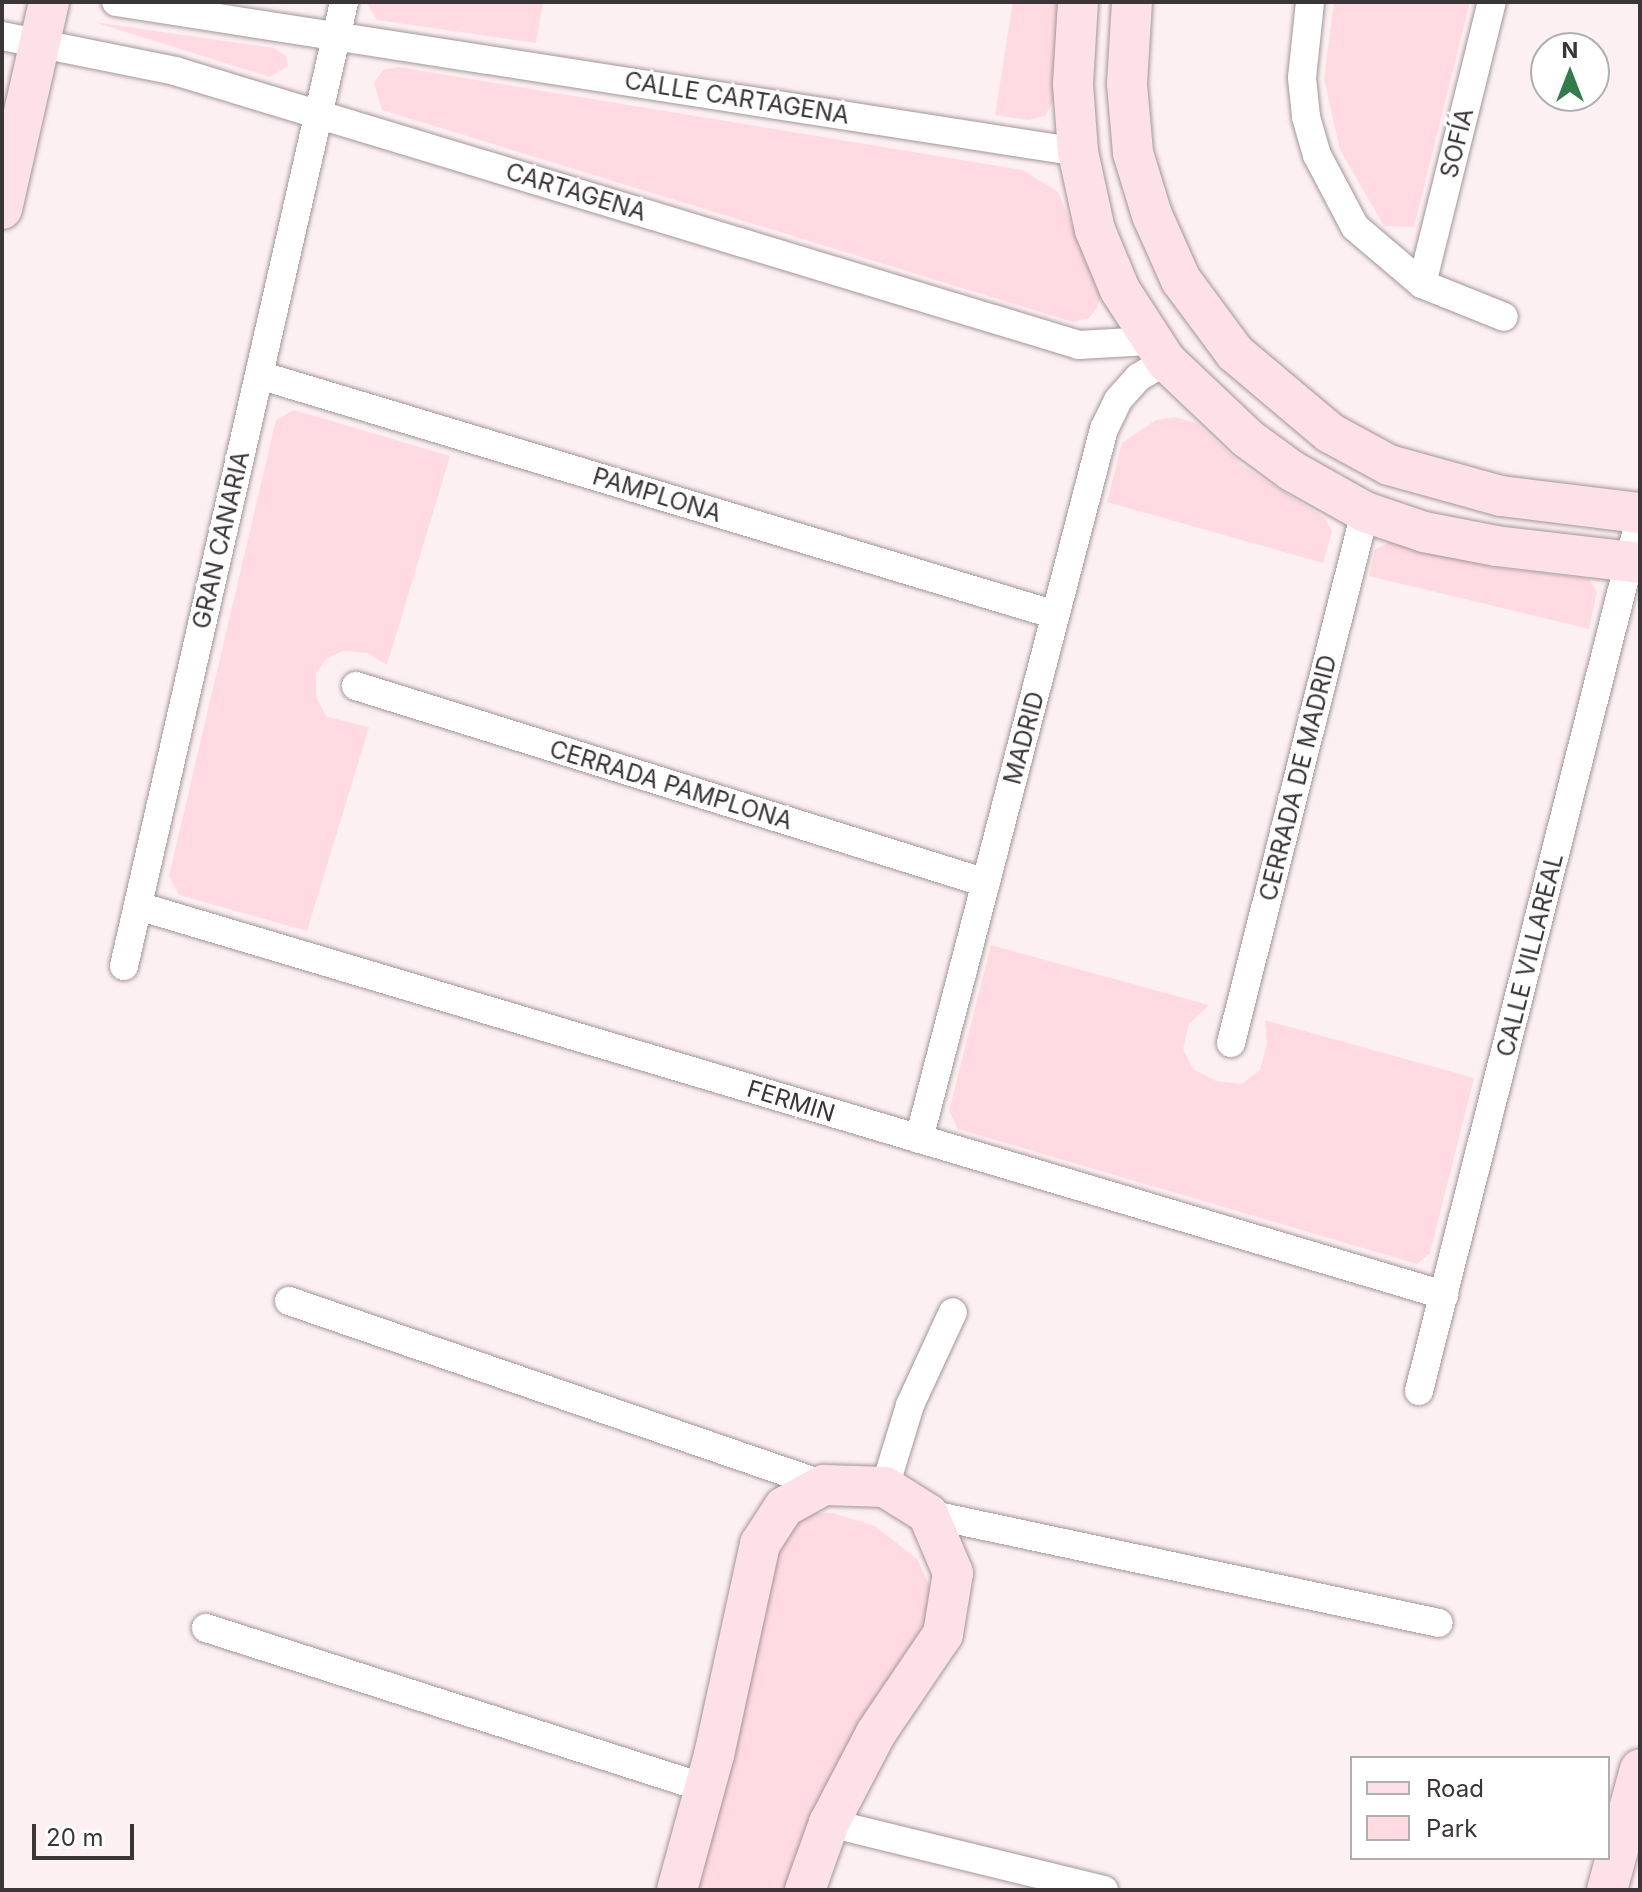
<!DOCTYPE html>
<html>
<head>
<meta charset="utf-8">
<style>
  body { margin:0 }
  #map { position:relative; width:1642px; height:1892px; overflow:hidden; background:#fdf0f3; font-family:Inter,sans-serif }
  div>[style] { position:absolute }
  .green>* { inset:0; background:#ffdae2 }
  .roads { filter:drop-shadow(0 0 2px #a29698) drop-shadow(0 0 2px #a29698) }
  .street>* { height:28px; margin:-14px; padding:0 14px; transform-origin:14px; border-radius:14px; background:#fff }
  .secondary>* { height:40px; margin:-20px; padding:0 20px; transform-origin:20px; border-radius:20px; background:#fee0e8 }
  span { translate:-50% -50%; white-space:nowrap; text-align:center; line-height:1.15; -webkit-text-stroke:6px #fff; paint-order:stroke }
  .street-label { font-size:24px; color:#3a3536 }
  .frame { position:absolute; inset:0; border:4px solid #3a3536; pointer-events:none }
  .legend { position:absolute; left:1350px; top:1756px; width:260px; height:104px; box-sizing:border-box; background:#fff; border:2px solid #b0aeaf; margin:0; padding:10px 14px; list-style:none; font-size:24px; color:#3a3536 }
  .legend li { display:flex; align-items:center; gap:16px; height:40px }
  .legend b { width:40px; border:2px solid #b0aeaf }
  .north { position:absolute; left:1530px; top:32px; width:80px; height:80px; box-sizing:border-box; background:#fff; border:2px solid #b0aeaf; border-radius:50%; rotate:0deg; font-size:22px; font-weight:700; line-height:32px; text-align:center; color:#3a3536 }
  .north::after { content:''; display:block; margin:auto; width:28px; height:36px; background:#307c4a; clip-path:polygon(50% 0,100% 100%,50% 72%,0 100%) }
  .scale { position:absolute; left:32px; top:1824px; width:102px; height:36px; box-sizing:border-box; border:4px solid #3a3536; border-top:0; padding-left:10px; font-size:24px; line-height:28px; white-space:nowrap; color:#3a3536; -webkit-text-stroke:6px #fff; paint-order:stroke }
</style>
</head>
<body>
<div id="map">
  <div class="green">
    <i style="clip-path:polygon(366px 2px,543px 2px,536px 43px,377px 20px)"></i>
    <i style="clip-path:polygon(1013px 2px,1058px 2px,1053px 101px,1045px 116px,1029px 120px,995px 115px)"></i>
    <i style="clip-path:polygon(1334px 2px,1470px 2px,1414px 227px,1384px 226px,1340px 150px,1324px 79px)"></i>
    <i style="clip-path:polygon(94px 22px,274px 48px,286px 56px,288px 66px,270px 77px)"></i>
    <i style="clip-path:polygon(398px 67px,1023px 170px,1058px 192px,1101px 295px,1097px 308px,1089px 318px,1073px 322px,382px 110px,374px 83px,383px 70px)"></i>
    <i style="clip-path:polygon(294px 410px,450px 456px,387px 665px,368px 653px,343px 651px,327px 658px,316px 673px,316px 697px,327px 717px,369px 727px,307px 931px,179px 895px,169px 876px,276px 420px)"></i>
    <i style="clip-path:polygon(1175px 417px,1196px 423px,1244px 467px,1325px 518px,1332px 531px,1323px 563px,1107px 502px,1122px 443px,1156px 420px)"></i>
    <i style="clip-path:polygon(1391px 542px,1490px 567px,1589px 579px,1597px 592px,1589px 629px,1369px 576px,1375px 549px)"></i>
    <i style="clip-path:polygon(991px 945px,1209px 1005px,1189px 1024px,1183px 1049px,1193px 1069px,1216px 1081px,1242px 1084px,1260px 1070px,1267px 1044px,1265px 1020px,1474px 1078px,1430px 1253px,1417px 1264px,958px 1129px,949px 1111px)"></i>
    <i style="clip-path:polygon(803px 1513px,833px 1513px,875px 1526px,918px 1560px,939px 1608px,787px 1890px,684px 1890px,769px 1547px)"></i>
  </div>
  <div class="roads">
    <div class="street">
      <i style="left:116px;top:2px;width:974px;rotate:8.86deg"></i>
      <i style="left:1310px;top:2px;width:76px;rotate:96deg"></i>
      <i style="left:1302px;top:78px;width:39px;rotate:84deg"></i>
      <i style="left:1306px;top:117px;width:40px;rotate:74deg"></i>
      <i style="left:1317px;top:155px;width:81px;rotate:62.2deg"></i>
      <i style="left:1355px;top:227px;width:88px;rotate:40.4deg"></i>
      <i style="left:1422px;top:284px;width:88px;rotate:21.9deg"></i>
      <i style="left:2px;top:36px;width:177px;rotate:11.4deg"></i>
      <i style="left:175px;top:71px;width:945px;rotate:16.86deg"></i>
      <i style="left:1079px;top:345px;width:70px;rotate:-3.3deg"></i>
      <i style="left:1422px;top:284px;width:291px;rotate:-76.1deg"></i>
      <i style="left:259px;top:375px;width:832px;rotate:16.76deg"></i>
      <i style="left:356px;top:686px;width:660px;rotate:17.36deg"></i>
      <i style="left:138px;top:906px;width:1363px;rotate:16.59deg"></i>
      <i style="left:124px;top:966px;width:989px;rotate:-77.14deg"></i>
      <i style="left:1231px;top:1043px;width:548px;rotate:-75.84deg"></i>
      <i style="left:919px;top:1139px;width:734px;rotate:-75.4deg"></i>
      <i style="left:1104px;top:429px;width:32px;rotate:-64deg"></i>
      <i style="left:1118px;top:400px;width:31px;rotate:-48deg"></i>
      <i style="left:1139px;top:377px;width:31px;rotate:-31deg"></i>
      <i style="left:289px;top:1301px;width:566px;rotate:18.98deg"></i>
      <i style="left:1419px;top:1391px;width:901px;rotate:-75.79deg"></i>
      <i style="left:885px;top:1487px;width:86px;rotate:-73deg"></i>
      <i style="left:910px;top:1405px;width:102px;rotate:-65.2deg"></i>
      <i style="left:928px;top:1514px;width:522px;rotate:12.04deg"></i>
      <i style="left:206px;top:1628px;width:524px;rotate:17.78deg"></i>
      <i style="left:829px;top:1823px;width:283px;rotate:13.7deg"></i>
    </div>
    <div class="secondary">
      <i style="left:1078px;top:2px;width:82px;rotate:93.5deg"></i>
      <i style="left:1073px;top:84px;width:68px;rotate:85.8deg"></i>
      <i style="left:1078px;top:152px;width:80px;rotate:77.7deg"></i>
      <i style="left:1095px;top:230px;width:65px;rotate:67.4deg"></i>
      <i style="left:1120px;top:290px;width:85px;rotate:57.1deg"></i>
      <i style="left:1166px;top:361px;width:112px;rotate:43.5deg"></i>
      <i style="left:1247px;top:438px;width:56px;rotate:36.3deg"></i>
      <i style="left:1292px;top:471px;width:84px;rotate:29.3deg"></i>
      <i style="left:1365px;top:512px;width:62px;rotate:18.7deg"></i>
      <i style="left:1424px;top:532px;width:73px;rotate:11deg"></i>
      <i style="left:1496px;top:546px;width:145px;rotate:6.7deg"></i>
      <i style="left:1132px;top:2px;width:82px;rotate:93.5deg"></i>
      <i style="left:1127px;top:84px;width:69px;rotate:85deg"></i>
      <i style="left:1133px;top:153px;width:65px;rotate:73deg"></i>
      <i style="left:1152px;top:215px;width:71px;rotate:66deg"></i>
      <i style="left:1181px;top:280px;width:91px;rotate:53.5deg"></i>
      <i style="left:1235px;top:353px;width:124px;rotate:40.1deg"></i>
      <i style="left:1330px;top:433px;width:67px;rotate:28.5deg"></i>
      <i style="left:1389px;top:465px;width:116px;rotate:15.5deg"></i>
      <i style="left:1501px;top:496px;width:140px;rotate:7deg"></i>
      <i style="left:2px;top:209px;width:212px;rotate:-77.2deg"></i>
      <i style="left:677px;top:1890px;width:140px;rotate:-74.7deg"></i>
      <i style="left:714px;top:1755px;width:216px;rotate:-77.7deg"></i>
      <i style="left:760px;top:1544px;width:44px;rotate:-57deg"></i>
      <i style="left:784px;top:1507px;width:46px;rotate:-28.8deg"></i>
      <i style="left:824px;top:1485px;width:61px;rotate:1.9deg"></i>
      <i style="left:885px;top:1487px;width:51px;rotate:32.1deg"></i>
      <i style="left:928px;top:1514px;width:64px;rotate:67deg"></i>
      <i style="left:953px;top:1573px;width:62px;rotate:99.3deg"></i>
      <i style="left:943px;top:1634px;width:120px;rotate:124.1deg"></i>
      <i style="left:876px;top:1733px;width:102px;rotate:117.6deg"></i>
      <i style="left:829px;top:1823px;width:71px;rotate:109.7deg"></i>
      <i style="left:1607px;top:1890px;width:125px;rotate:-74.7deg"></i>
    </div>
  </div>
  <div class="street-label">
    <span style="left:737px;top:98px;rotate:9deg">CALLE CARTAGENA</span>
    <span style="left:1457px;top:143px;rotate:-76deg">SOFÍA</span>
    <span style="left:576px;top:192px;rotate:17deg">CARTAGENA</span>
    <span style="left:657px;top:495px;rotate:17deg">PAMPLONA</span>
    <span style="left:221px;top:540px;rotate:-77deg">GRAN CANARIA</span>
    <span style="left:1024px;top:738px;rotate:-75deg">MADRID</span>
    <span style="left:1298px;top:778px;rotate:-76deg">CERRADA DE MADRID</span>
    <span style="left:671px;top:785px;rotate:17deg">CERRADA PAMPLONA</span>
    <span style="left:1530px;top:955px;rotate:-76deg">CALLE VILLAREAL</span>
    <span style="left:791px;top:1101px;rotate:17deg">FERMIN</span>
  </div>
  <div class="frame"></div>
  <ul class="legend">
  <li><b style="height:10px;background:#fee0e8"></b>Road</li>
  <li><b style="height:22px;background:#ffdae2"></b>Park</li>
  </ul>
  <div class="north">N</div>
  <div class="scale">20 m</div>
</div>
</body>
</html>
